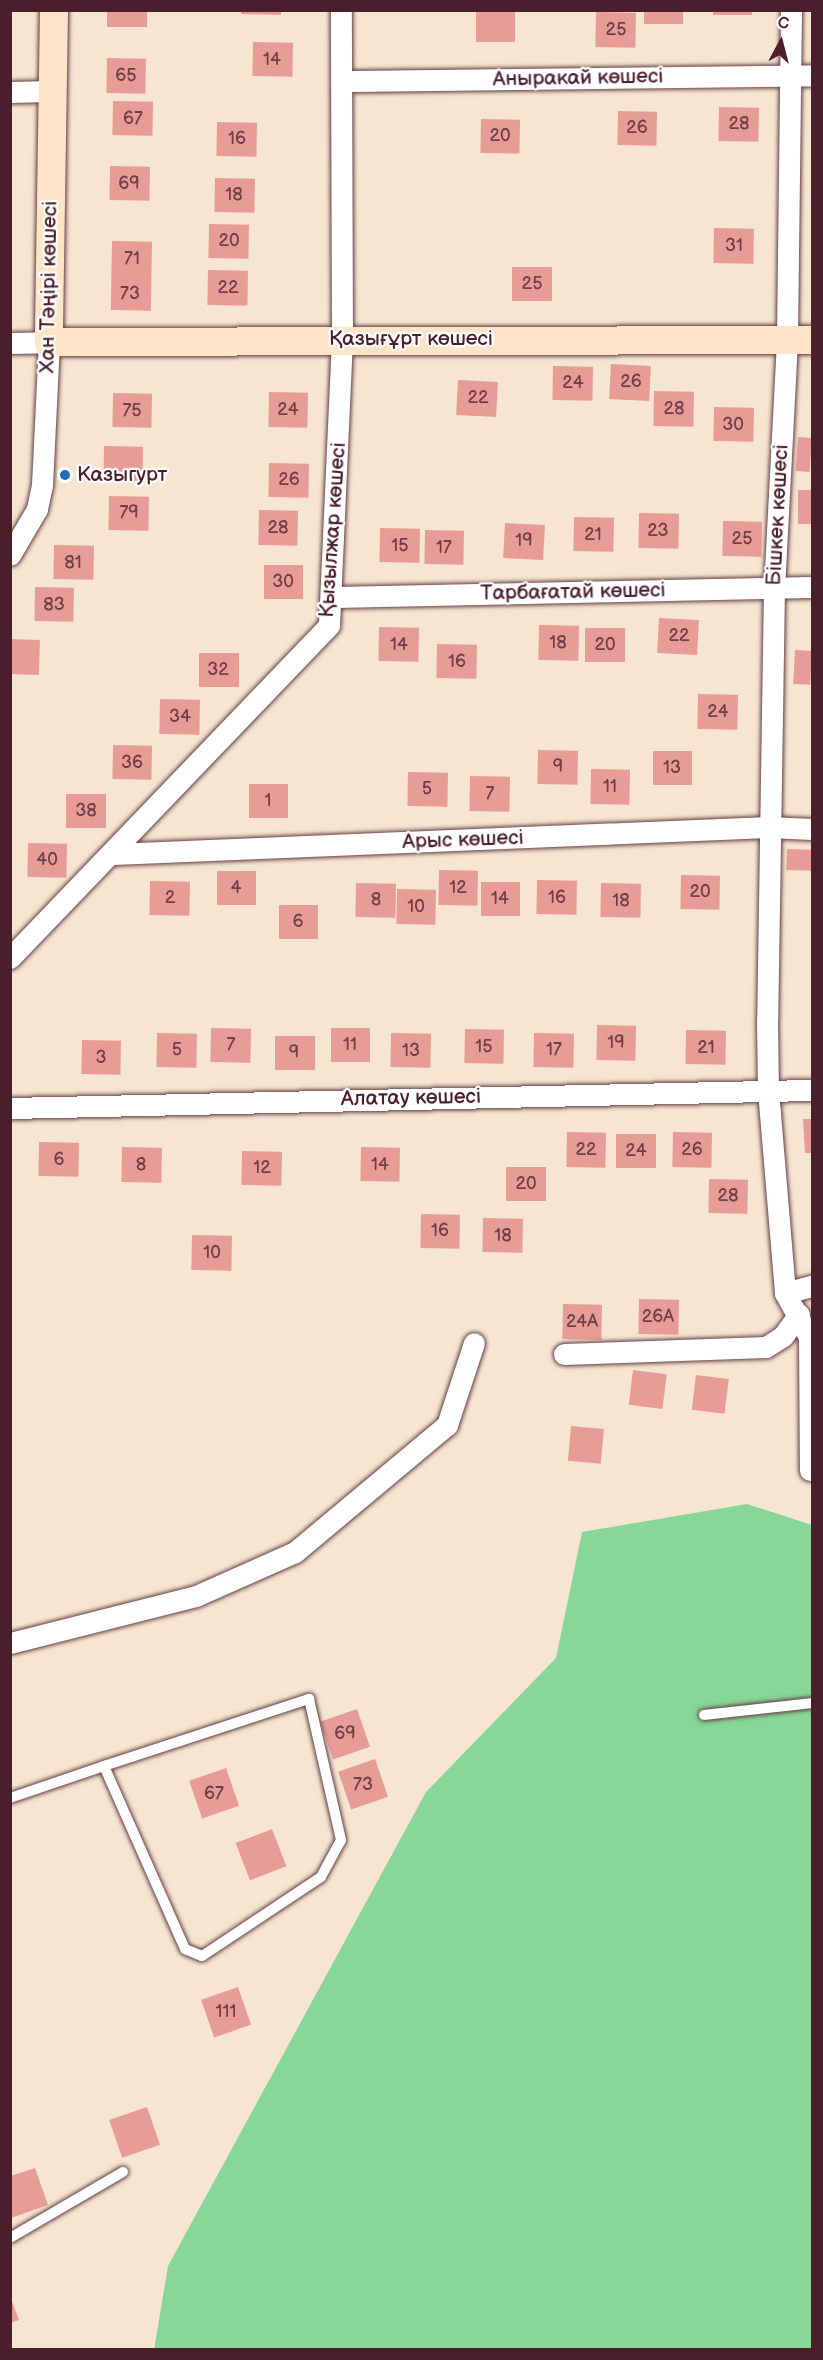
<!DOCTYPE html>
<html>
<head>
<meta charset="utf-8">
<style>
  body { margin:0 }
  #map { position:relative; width:823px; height:2360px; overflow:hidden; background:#f6e6d1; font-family:"Balsamiq Sans",sans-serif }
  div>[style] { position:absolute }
  .green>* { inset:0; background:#87d797 }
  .building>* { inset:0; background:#e89c97; transform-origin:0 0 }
  .roads { filter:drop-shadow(0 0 2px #643d44) drop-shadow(0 0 2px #643d44) }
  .lane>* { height:10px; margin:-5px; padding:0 5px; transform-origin:5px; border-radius:5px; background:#fff }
  .street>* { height:21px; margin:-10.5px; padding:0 10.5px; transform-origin:10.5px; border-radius:10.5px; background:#fff }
  .secondary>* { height:28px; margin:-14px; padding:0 14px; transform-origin:14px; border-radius:14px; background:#fee4c6 }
  .dots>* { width:16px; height:16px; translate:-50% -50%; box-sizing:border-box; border:3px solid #fff; border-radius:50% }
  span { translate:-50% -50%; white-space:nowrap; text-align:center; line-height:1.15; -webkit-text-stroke:4.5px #fff; paint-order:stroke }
  .number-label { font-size:18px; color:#723e46 }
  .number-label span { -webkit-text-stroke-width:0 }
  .street-label { font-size:21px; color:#4a1f2b }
  .poi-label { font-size:21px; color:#4a1f2b }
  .left { translate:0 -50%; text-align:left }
  .frame { position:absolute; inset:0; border:12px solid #4a1f2b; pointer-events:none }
  .north { position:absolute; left:751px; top:12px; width:60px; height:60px; -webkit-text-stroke:4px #fff; paint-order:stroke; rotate:7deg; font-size:16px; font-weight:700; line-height:24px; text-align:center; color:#4a1f2b }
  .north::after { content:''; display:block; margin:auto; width:21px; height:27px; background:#4a1f2b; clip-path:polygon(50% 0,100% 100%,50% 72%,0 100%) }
</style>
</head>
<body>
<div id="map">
  <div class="green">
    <i style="clip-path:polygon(747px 1504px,812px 1525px,812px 2349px,154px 2350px,168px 2266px,426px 1792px,556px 1658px,582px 1532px)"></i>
  </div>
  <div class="building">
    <i style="left:107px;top:10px;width:40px;height:17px"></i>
    <i style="clip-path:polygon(241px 10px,281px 10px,281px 15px,241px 14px)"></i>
    <i style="left:476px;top:10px;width:39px;height:32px"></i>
    <i style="left:644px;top:10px;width:39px;height:14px"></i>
    <i style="left:713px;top:10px;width:39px;height:5px"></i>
    <i style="left:596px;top:12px;width:40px;height:35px;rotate:1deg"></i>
    <i style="left:253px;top:42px;width:40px;height:34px;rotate:1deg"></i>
    <i style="left:107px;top:58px;width:39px;height:35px;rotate:1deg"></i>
    <i style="left:113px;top:101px;width:40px;height:34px;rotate:1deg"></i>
    <i style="left:719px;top:107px;width:40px;height:34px;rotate:1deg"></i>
    <i style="left:618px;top:111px;width:39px;height:34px;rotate:1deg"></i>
    <i style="left:481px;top:119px;width:39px;height:34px;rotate:1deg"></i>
    <i style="left:217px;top:122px;width:40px;height:34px;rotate:1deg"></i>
    <i style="left:110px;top:166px;width:40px;height:34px;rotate:1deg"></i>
    <i style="left:215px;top:178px;width:40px;height:34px;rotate:1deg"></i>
    <i style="left:209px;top:224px;width:40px;height:34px;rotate:1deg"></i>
    <i style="left:714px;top:228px;width:40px;height:35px;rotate:1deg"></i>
    <i style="left:112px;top:241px;width:40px;height:69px;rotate:1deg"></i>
    <i style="left:512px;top:267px;width:40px;height:34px"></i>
    <i style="left:208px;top:270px;width:40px;height:35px;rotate:1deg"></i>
    <i style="left:611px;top:364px;width:40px;height:35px;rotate:3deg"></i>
    <i style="left:553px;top:366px;width:40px;height:34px;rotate:1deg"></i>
    <i style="left:458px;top:380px;width:40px;height:35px;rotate:3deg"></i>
    <i style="left:654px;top:391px;width:40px;height:35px;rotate:1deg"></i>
    <i style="left:269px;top:392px;width:39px;height:35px;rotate:1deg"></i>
    <i style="left:113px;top:393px;width:39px;height:34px;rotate:1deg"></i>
    <i style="left:714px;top:407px;width:40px;height:34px;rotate:1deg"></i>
    <i style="left:798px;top:437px;width:14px;height:34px;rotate:4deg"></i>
    <i style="left:104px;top:446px;width:39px;height:34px;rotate:1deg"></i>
    <i style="left:269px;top:463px;width:40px;height:34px;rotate:1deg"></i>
    <i style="left:798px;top:490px;width:14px;height:34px"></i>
    <i style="left:109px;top:496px;width:40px;height:34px;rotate:1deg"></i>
    <i style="left:259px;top:510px;width:39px;height:35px;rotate:1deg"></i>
    <i style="left:639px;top:513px;width:40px;height:35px;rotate:1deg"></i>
    <i style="left:574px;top:517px;width:40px;height:34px;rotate:1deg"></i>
    <i style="left:723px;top:521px;width:39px;height:35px;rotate:1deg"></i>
    <i style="left:505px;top:523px;width:40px;height:35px;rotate:3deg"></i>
    <i style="left:380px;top:528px;width:40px;height:34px;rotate:1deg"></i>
    <i style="left:425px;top:530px;width:39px;height:34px;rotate:1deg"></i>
    <i style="left:54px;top:545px;width:40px;height:34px;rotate:1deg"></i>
    <i style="left:264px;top:565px;width:39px;height:34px"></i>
    <i style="left:35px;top:587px;width:39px;height:34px;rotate:1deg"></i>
    <i style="left:659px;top:618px;width:40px;height:35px;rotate:3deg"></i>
    <i style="left:539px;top:625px;width:40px;height:35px;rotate:1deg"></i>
    <i style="left:379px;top:627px;width:40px;height:34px;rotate:1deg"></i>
    <i style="left:585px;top:628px;width:40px;height:34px"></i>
    <i style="left:10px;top:639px;width:30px;height:35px;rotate:2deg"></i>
    <i style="left:437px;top:644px;width:40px;height:34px;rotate:1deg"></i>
    <i style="left:795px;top:650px;width:17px;height:34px;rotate:3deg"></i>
    <i style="left:199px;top:653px;width:40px;height:34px"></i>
    <i style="left:698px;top:694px;width:40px;height:35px;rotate:1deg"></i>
    <i style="left:160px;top:699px;width:40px;height:35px;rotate:1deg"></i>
    <i style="left:113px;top:745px;width:39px;height:34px;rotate:1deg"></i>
    <i style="left:538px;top:750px;width:40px;height:34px;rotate:1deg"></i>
    <i style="left:653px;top:751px;width:39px;height:34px"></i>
    <i style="left:591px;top:769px;width:39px;height:35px;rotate:1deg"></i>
    <i style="left:408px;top:772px;width:40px;height:34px;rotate:1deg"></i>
    <i style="left:470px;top:776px;width:40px;height:35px;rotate:1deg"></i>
    <i style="left:249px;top:784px;width:39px;height:34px"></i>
    <i style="left:66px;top:794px;width:40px;height:34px"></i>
    <i style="left:28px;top:843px;width:39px;height:34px;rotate:1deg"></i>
    <i style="left:787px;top:849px;width:25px;height:21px;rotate:2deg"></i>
    <i style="left:439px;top:870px;width:39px;height:35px;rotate:1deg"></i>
    <i style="left:217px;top:871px;width:39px;height:34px"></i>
    <i style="left:681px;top:875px;width:39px;height:34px;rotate:1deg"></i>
    <i style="left:537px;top:880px;width:40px;height:34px;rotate:1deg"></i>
    <i style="left:150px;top:881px;width:40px;height:34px;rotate:1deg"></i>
    <i style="left:481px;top:882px;width:39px;height:34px"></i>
    <i style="left:356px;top:883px;width:40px;height:34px;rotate:1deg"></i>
    <i style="left:601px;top:883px;width:40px;height:34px;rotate:1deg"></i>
    <i style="left:397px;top:889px;width:39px;height:35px;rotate:1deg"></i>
    <i style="left:279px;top:905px;width:39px;height:34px"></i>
    <i style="left:597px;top:1025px;width:39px;height:35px;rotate:1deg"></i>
    <i style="left:211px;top:1028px;width:40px;height:34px;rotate:1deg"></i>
    <i style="left:331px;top:1028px;width:39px;height:34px"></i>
    <i style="left:465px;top:1029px;width:39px;height:34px;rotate:1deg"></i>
    <i style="left:686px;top:1030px;width:40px;height:34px;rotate:1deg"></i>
    <i style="left:157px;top:1033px;width:40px;height:34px;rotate:1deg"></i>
    <i style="left:391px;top:1033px;width:40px;height:34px;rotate:1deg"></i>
    <i style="left:534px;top:1033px;width:40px;height:34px;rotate:1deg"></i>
    <i style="left:275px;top:1036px;width:40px;height:34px"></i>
    <i style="left:82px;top:1040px;width:39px;height:34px;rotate:1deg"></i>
    <i style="clip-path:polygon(803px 1119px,812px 1119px,812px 1153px,805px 1153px)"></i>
    <i style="left:567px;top:1132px;width:39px;height:35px;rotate:1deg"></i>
    <i style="left:673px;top:1132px;width:39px;height:35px;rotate:1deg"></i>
    <i style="left:616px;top:1134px;width:40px;height:34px"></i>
    <i style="left:39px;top:1142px;width:40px;height:34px;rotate:1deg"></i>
    <i style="left:122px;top:1147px;width:40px;height:35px;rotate:1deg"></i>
    <i style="left:361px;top:1147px;width:39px;height:34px;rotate:1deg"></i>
    <i style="left:242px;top:1151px;width:40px;height:34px;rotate:1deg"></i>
    <i style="left:506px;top:1167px;width:40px;height:34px"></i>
    <i style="left:709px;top:1179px;width:39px;height:34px;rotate:1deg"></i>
    <i style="left:421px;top:1214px;width:39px;height:34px;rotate:1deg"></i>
    <i style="left:483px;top:1218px;width:40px;height:34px;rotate:1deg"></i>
    <i style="left:192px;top:1235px;width:40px;height:35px;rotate:1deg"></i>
    <i style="left:639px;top:1299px;width:40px;height:35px;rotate:1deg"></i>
    <i style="left:563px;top:1304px;width:39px;height:35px;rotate:1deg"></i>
    <i style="left:633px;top:1370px;width:34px;height:35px;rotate:7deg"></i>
    <i style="left:696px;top:1375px;width:33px;height:35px;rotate:7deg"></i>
    <i style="left:571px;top:1426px;width:33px;height:35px;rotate:5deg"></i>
    <i style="left:357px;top:1709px;width:40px;height:39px;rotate:71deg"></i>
    <i style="left:375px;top:1759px;width:40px;height:39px;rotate:71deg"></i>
    <i style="left:226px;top:1768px;width:40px;height:39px;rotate:71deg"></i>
    <i style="left:272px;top:1829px;width:40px;height:39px;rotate:69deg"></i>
    <i style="left:238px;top:1987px;width:40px;height:39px;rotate:71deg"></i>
    <i style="left:147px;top:2107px;width:40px;height:40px;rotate:71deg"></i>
    <i style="clip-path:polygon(35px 2168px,48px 2205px,11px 2218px,10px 2176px)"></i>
    <i style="clip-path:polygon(10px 2296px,19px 2320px,10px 2323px)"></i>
  </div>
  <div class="roads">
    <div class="lane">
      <i style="left:309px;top:1699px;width:145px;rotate:77.2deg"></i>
      <i style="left:341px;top:1840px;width:42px;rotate:118.4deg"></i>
      <i style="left:321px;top:1877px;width:143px;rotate:146.4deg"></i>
      <i style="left:202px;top:1956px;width:18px;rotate:-158deg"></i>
      <i style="left:185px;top:1949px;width:200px;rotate:-113.9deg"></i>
      <i style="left:104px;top:1766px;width:216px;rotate:-18.1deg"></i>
      <i style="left:704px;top:1715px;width:109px;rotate:-6.3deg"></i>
      <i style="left:10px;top:1798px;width:99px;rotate:-18.8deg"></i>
      <i style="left:10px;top:2238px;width:131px;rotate:-30.3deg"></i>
    </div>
    <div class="street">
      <i style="left:791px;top:10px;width:331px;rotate:90.7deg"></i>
      <i style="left:787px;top:341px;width:246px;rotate:93deg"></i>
      <i style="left:774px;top:587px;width:433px;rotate:90.9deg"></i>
      <i style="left:767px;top:1020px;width:70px;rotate:89.2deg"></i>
      <i style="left:768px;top:1090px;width:204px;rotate:85.2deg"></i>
      <i style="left:785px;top:1293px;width:50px;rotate:61.4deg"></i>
      <i style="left:809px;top:1337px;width:133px;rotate:89.6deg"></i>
      <i style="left:343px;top:81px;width:469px;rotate:-0.7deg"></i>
      <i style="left:10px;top:92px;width:42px;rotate:-1.4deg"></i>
      <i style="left:10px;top:343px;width:39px;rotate:-1deg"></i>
      <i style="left:49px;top:342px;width:143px;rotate:92.8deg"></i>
      <i style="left:42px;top:485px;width:25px;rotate:102deg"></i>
      <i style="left:37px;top:509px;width:53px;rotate:120.4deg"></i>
      <i style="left:333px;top:597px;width:479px;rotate:-1.2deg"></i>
      <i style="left:113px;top:854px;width:656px;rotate:-2.36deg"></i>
      <i style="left:768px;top:827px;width:44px;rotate:2.6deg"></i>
      <i style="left:10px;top:958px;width:461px;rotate:-46.2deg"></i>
      <i style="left:329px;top:625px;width:286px;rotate:-87.4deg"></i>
      <i style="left:342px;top:339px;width:329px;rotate:-90.2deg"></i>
      <i style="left:10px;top:1108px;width:802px;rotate:-1.29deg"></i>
      <i style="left:785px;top:1293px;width:28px;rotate:-15deg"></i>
      <i style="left:564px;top:1354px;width:202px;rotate:-2deg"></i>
      <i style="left:766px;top:1347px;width:20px;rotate:-33deg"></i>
      <i style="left:783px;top:1336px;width:27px;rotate:-54deg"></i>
      <i style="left:10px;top:1643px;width:192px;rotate:-14.2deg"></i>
      <i style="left:196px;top:1596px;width:108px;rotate:-24deg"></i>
      <i style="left:295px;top:1552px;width:198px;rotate:-39.9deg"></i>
      <i style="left:447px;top:1425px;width:86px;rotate:-71.8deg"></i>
    </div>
    <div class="secondary">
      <i style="left:54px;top:10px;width:332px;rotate:90.9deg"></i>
      <i style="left:49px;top:342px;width:763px;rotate:-0.15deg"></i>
    </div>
  </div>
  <div class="dots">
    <i style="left:65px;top:475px;background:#1f6fb2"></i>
  </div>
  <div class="number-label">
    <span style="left:616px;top:30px">25</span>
    <span style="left:272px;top:60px">14</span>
    <span style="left:126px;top:76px">65</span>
    <span style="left:133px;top:119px">67</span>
    <span style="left:739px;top:124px">28</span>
    <span style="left:637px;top:128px">26</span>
    <span style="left:500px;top:136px">20</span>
    <span style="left:237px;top:139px">16</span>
    <span style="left:129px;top:184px">69</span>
    <span style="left:234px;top:195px">18</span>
    <span style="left:229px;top:241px">20</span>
    <span style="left:734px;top:246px">31</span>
    <span style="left:132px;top:259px">71</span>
    <span style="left:532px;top:284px">25</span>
    <span style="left:228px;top:288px">22</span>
    <span style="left:130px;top:294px">73</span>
    <span style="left:631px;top:382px">26</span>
    <span style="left:573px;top:383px">24</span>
    <span style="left:478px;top:398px">22</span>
    <span style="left:674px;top:409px">28</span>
    <span style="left:288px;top:410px">24</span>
    <span style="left:132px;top:411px">75</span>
    <span style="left:733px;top:425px">30</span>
    <span style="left:289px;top:480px">26</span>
    <span style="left:129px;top:513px">79</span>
    <span style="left:278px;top:528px">28</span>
    <span style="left:658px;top:531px">23</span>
    <span style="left:593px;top:535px">21</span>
    <span style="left:742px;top:539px">25</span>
    <span style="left:524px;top:541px">19</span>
    <span style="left:400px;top:546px">15</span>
    <span style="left:444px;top:548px">17</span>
    <span style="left:73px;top:563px">81</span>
    <span style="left:283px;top:582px">30</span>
    <span style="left:54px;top:605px">83</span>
    <span style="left:679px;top:636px">22</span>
    <span style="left:558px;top:643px">18</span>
    <span style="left:399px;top:645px">14</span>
    <span style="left:605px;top:645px">20</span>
    <span style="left:457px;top:662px">16</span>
    <span style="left:218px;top:670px">32</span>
    <span style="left:718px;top:712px">24</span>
    <span style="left:180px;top:717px">34</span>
    <span style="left:132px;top:763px">36</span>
    <span style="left:558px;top:767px">9</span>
    <span style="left:672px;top:768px">13</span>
    <span style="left:610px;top:787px">11</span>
    <span style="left:427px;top:789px">5</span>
    <span style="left:490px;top:794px">7</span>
    <span style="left:268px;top:801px">1</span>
    <span style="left:86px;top:811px">38</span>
    <span style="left:47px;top:860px">40</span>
    <span style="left:236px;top:888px">4</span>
    <span style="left:458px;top:888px">12</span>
    <span style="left:700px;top:892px">20</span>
    <span style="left:170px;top:898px">2</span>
    <span style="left:557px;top:898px">16</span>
    <span style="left:500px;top:899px">14</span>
    <span style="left:376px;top:900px">8</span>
    <span style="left:621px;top:901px">18</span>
    <span style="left:416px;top:907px">10</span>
    <span style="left:298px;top:922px">6</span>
    <span style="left:616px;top:1043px">19</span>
    <span style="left:231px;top:1045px">7</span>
    <span style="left:350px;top:1045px">11</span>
    <span style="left:484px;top:1047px">15</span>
    <span style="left:706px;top:1048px">21</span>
    <span style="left:177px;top:1050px">5</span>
    <span style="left:554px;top:1050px">17</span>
    <span style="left:411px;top:1051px">13</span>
    <span style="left:294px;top:1053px">9</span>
    <span style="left:101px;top:1058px">3</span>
    <span style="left:586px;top:1150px">22</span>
    <span style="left:692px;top:1150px">26</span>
    <span style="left:636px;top:1151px">24</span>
    <span style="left:59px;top:1160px">6</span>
    <span style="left:141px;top:1165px">8</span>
    <span style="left:380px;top:1165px">14</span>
    <span style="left:262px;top:1168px">12</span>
    <span style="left:526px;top:1184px">20</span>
    <span style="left:728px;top:1196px">28</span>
    <span style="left:440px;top:1231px">16</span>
    <span style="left:503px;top:1236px">18</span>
    <span style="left:212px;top:1253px">10</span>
    <span style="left:658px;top:1317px">26А</span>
    <span style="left:582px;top:1322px">24А</span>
    <span style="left:345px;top:1734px">69</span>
    <span style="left:363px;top:1785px">73</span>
    <span style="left:214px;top:1794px">67</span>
    <span style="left:226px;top:2012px">111</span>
  </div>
  <div class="street-label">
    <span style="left:578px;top:78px;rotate:-1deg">Аныракай көшесі</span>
    <span style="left:49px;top:287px;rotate:-89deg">Хан Тәңірі көшесі</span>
    <span style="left:411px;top:339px">Қазығұрт көшесі</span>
    <span style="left:778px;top:515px;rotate:-87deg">Бішкек көшесі</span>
    <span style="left:333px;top:530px;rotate:-86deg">Қызылжар көшесі</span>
    <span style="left:573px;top:592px;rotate:-1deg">Тарбағатай көшесі</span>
    <span style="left:463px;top:840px;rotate:-2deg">Арыс көшесі</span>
    <span style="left:411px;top:1098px;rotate:-1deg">Алатау көшесі</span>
  </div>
  <div class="poi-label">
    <span class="left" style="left:77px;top:475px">Казыгурт</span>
  </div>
  <div class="frame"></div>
  <div class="north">С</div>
</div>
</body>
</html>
